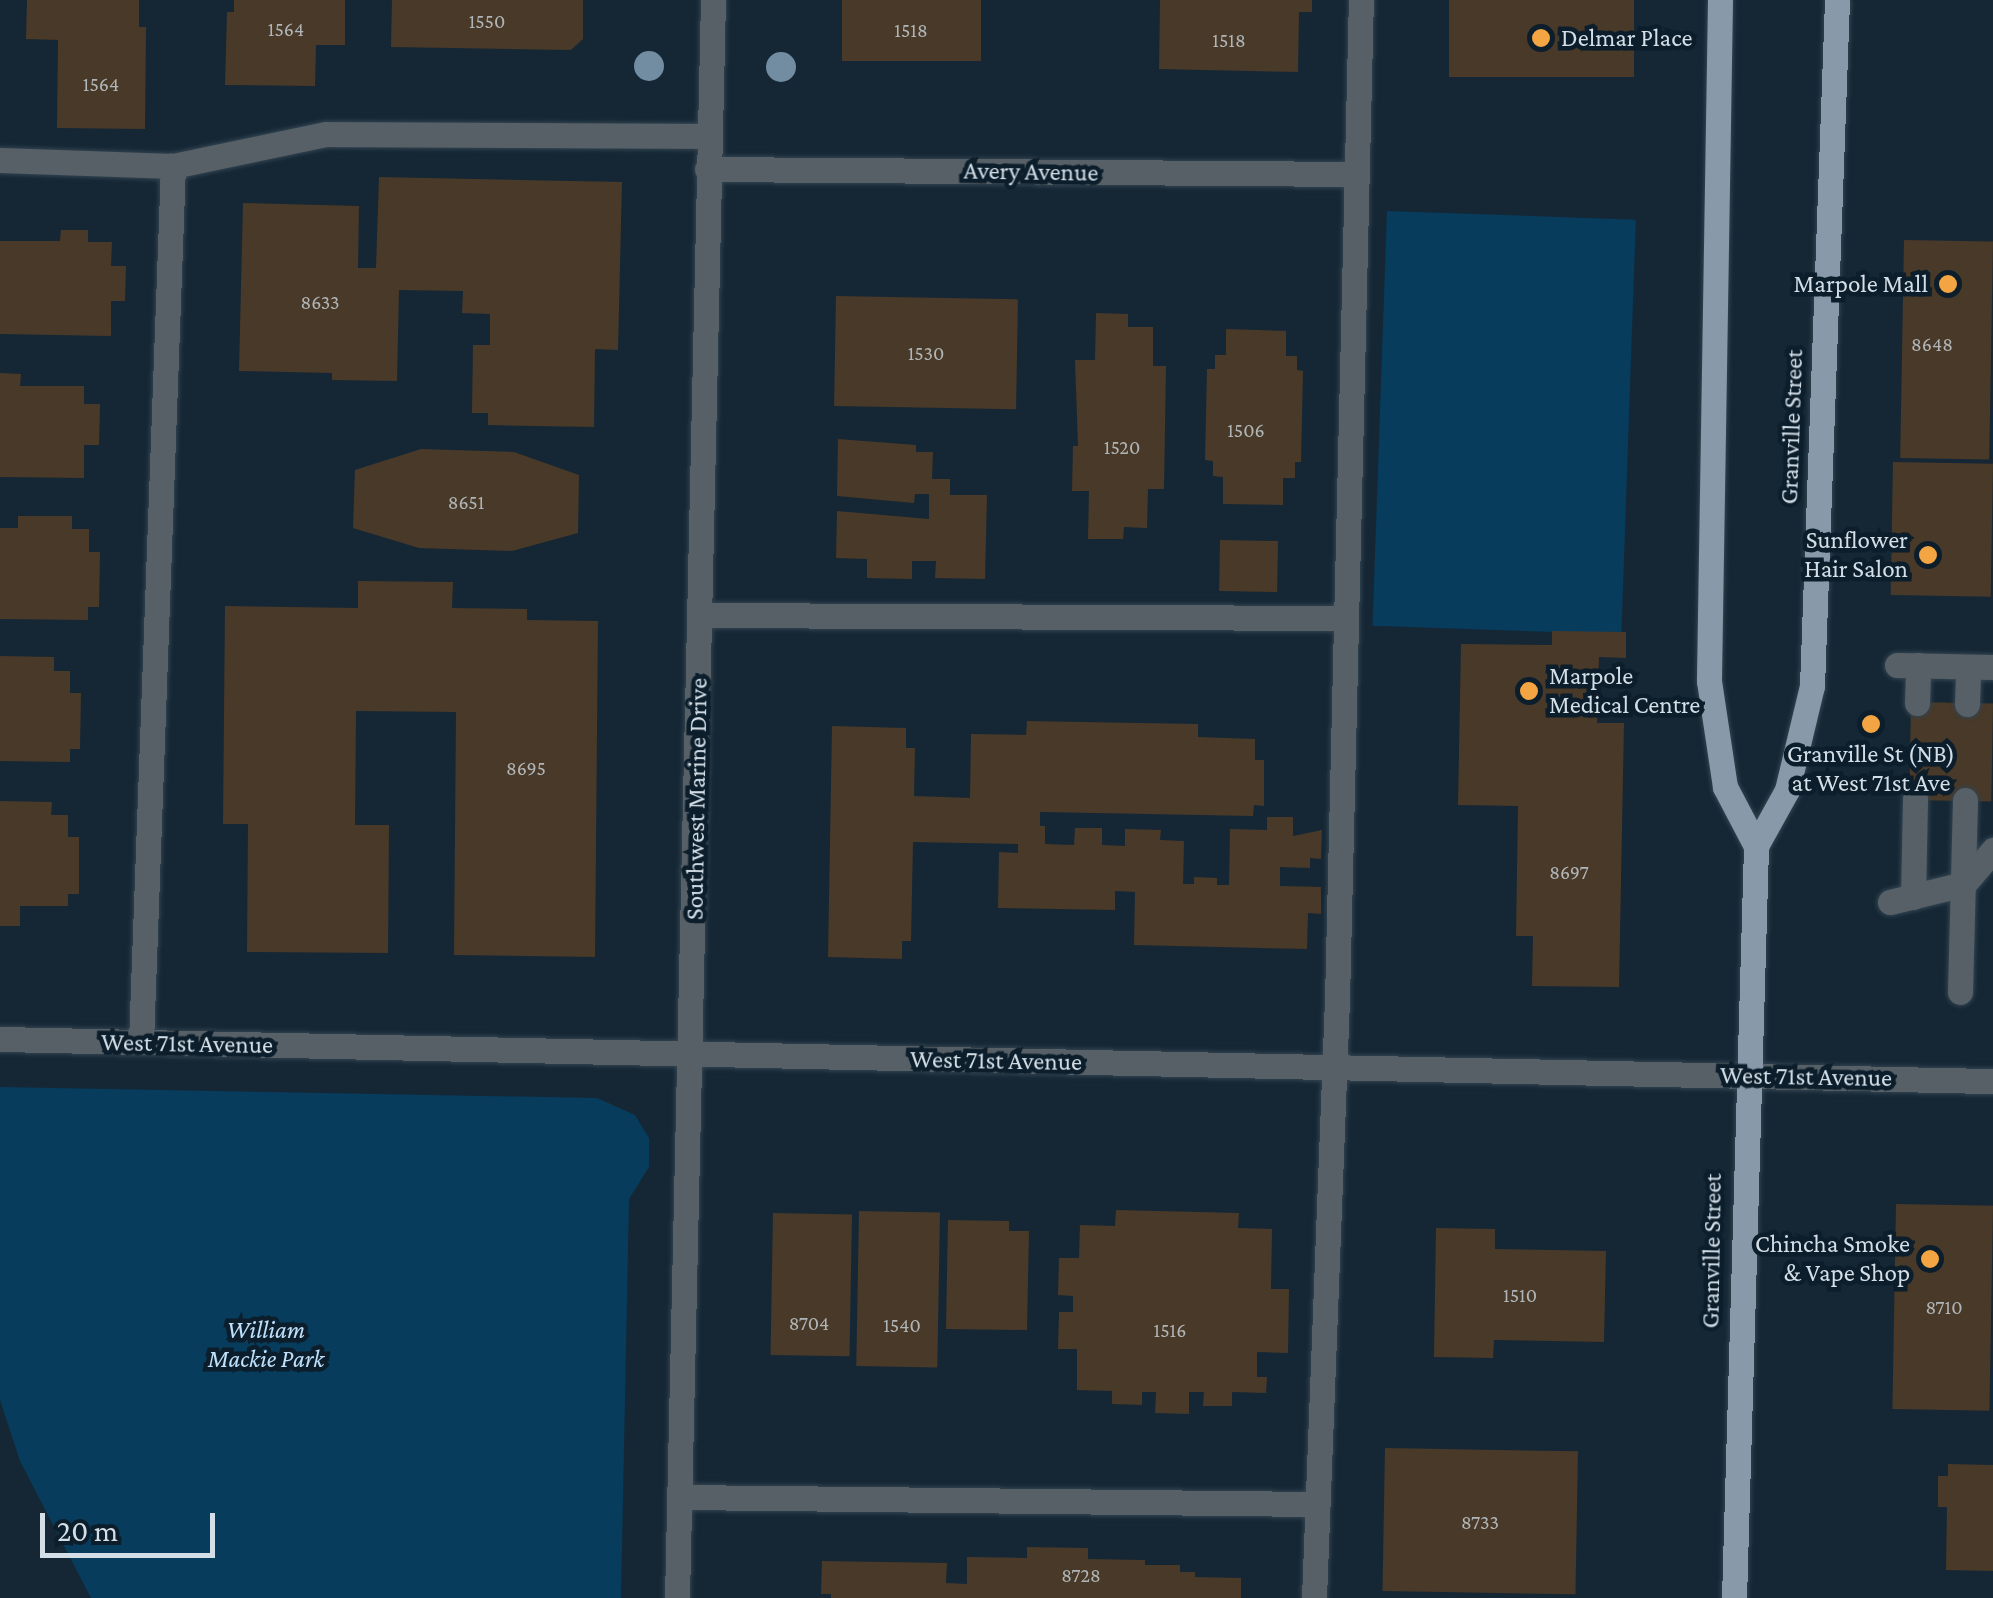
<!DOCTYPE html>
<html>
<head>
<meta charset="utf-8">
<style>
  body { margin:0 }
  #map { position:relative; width:1993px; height:1598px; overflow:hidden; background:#152735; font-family:"Crimson Pro",serif }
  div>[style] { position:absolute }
  .green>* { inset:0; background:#073c5d; transform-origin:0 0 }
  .building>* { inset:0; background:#493928; transform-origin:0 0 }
  .roads { filter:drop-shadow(0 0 2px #334451) drop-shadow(0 0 2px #334451) }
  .service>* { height:25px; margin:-12.5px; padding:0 12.5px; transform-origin:12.5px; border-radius:12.5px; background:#576067 }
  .minor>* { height:25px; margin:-12.5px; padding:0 12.5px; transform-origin:12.5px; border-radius:12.5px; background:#576067 }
  .tertiary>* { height:25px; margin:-12.5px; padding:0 12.5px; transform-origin:12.5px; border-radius:12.5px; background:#576067 }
  .primary>* { height:25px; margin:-12.5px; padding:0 12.5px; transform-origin:12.5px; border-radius:12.5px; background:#889aa9 }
  .trees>* { width:30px; height:30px; margin:-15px; border-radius:50%; background:#728da2 }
  .dots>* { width:28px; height:28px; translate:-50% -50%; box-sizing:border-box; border:5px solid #0c1e2b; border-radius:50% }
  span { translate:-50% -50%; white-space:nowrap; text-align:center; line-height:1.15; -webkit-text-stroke:9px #0c1e2b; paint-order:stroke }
  .number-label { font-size:20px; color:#b0b5b7 }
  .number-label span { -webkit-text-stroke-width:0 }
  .poi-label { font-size:25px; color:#d3dee7 }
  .left { translate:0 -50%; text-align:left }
  .right { translate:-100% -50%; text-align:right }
  .street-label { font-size:25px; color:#d3dee7 }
  .park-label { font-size:25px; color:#bee0fb; font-style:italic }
  .scale { position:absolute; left:40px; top:1513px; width:175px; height:45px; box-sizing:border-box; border:5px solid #d3dee7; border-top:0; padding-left:12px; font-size:30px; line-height:35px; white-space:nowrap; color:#d3dee7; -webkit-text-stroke:8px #0c1e2b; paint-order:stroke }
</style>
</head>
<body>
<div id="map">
  <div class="green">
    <i style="left:1387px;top:211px;width:249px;height:415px;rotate:2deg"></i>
    <i style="clip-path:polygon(0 1087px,597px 1098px,635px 1115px,649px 1138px,649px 1167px,629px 1199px,621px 1598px,91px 1598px,20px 1461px,0 1400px)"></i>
  </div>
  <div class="building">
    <i style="clip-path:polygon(27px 0,139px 0,139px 27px,146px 27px,145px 129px,57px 128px,58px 40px,26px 39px)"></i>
    <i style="clip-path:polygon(234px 0,345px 0,345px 45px,316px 45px,315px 86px,225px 85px,227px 12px,234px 12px)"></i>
    <i style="clip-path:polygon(392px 0,583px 0,583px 39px,571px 50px,391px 47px)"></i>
    <i style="left:842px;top:0;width:139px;height:61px"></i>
    <i style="clip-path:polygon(1160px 0,1312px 0,1312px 12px,1299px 12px,1298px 72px,1159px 69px)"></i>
    <i style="left:1449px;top:0;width:185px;height:77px"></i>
    <i style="clip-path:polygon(379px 177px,622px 182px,618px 350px,595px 349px,594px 427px,488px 425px,488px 413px,472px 413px,473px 345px,490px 345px,490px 314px,462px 313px,463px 291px,399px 290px,397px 381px,332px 380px,332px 373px,239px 371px,243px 203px,359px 206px,358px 268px,376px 268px)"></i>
    <i style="clip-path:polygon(61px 230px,88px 230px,88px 242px,112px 242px,111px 266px,126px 266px,125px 301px,111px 301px,111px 336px,0 334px,0 241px,60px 241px)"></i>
    <i style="left:1904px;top:240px;width:89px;height:218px;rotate:1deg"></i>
    <i style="left:836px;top:296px;width:182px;height:110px;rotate:1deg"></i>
    <i style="clip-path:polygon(1096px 313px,1128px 314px,1128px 327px,1153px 327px,1153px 366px,1166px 366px,1164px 489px,1148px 489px,1147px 528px,1124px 527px,1123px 539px,1088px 539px,1089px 491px,1072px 491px,1073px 446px,1078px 446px,1075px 360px,1095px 360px)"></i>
    <i style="clip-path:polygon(1226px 329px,1286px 331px,1286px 356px,1297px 356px,1297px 370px,1303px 371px,1301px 462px,1295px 462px,1295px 478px,1283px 478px,1283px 505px,1223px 504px,1223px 477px,1213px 476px,1213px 461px,1205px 460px,1207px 369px,1215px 369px,1215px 355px,1226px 355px)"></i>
    <i style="clip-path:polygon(0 373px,21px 374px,20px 386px,84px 386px,84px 404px,100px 404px,99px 445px,84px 445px,84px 478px,0 477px)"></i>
    <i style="clip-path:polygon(838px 439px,916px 445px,916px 452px,933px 452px,932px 479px,950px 479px,950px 495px,987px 495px,985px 579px,935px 578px,936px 561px,912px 561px,912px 579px,867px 578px,867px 559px,836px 558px,837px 511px,929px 519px,929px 494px,915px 494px,914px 503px,837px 496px)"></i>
    <i style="clip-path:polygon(421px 449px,514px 452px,579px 475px,578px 533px,512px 551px,419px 548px,353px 528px,355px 470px)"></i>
    <i style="left:1893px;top:462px;width:100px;height:133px;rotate:1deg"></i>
    <i style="clip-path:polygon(18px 516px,72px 516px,72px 529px,89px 529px,89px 552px,100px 552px,99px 607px,88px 607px,88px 620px,0 619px,0 528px,18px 528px)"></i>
    <i style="left:1220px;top:540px;width:58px;height:51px;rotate:1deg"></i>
    <i style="clip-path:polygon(358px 581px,453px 582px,452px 608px,527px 609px,527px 620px,598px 621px,595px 957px,454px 955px,456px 712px,356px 711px,355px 825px,389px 825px,388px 953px,247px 952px,248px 824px,223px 824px,225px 606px,358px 608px)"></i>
    <i style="clip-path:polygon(1552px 631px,1626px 632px,1626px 658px,1599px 657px,1597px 723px,1624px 723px,1619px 987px,1532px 986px,1533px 936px,1516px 936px,1518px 806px,1458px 805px,1461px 644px,1552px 645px)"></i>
    <i style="clip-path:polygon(0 656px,54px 657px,54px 671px,70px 671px,70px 693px,81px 693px,80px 749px,70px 749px,70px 762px,0 761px)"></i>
    <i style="left:1911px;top:702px;width:82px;height:98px;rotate:1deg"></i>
    <i style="clip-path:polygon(1027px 721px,1198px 724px,1198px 737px,1255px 739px,1255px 760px,1264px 760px,1264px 806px,1254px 805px,1253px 816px,1040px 812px,1040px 826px,1045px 826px,1045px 844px,1074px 845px,1075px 828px,1102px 828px,1102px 845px,1125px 846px,1125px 829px,1161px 830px,1160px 840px,1184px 841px,1183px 884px,1194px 884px,1194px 877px,1217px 878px,1217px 885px,1229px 885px,1230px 829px,1267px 830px,1267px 817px,1293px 817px,1293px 836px,1322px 830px,1321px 859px,1310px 858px,1310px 868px,1280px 867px,1280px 886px,1321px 887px,1321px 914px,1308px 913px,1307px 949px,1134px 945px,1135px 892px,1115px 891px,1115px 910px,998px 908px,999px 852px,1018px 853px,1018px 844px,913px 842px,911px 941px,902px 941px,902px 959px,828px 957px,832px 726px,906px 728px,906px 748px,915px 748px,914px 796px,970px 798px,971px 734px,1026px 735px)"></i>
    <i style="clip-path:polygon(0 801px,52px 802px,51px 815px,68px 815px,68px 837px,79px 837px,79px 894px,68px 894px,68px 906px,20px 906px,20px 926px,0 926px)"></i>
    <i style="left:1896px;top:1204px;width:97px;height:205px;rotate:1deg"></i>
    <i style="clip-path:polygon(1116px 1210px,1239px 1213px,1238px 1228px,1272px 1229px,1271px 1289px,1289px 1289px,1288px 1353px,1257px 1352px,1257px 1377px,1267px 1377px,1266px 1393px,1232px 1392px,1232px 1406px,1203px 1406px,1204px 1392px,1189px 1392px,1189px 1414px,1155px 1413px,1156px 1392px,1142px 1392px,1142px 1405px,1112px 1404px,1112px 1391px,1077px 1390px,1077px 1349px,1058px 1349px,1059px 1312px,1073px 1312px,1073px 1296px,1058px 1295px,1059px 1258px,1079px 1258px,1080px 1225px,1115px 1226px)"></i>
    <i style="left:859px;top:1211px;width:81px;height:155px;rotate:1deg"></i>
    <i style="left:773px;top:1213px;width:79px;height:142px;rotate:1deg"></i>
    <i style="clip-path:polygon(948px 1220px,1009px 1221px,1009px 1231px,1029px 1231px,1027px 1330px,946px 1329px)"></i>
    <i style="clip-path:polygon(1436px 1228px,1495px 1229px,1495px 1249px,1606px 1251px,1604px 1342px,1494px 1340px,1493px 1358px,1434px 1357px)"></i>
    <i style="left:1385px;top:1448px;width:193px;height:143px;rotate:1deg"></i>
    <i style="clip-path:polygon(1948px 1464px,1993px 1465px,1993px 1571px,1946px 1570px,1947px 1507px,1938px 1507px,1938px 1476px,1948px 1476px)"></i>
    <i style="clip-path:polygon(1027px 1547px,1088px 1548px,1088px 1559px,1145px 1560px,1145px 1565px,1180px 1565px,1180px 1572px,1195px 1572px,1195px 1577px,1241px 1578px,1241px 1598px,831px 1598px,831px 1594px,821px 1594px,822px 1561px,947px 1563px,946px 1583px,967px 1584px,967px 1557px,1027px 1558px)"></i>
  </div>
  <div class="roads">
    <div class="service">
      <i style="left:0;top:160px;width:173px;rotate:2deg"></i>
      <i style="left:173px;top:166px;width:156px;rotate:-11.8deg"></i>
      <i style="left:326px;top:134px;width:382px;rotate:0.3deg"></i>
      <i style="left:702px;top:615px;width:642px;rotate:0.27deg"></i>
      <i style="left:1897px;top:665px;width:96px;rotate:1.2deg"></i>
      <i style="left:1917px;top:703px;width:38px;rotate:-88deg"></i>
      <i style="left:1967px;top:704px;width:37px;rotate:-88deg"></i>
      <i style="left:1913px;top:897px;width:98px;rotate:-88.8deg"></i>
      <i style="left:1890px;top:902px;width:76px;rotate:-13.7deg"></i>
      <i style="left:1964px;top:884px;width:45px;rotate:-49.5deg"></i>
      <i style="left:1960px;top:992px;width:192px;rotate:-88.5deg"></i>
      <i style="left:141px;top:1042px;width:877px;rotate:-87.91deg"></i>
      <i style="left:680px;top:1497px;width:637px;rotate:0.63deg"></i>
      <i style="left:1314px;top:1598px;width:598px;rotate:-87.8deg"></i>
      <i style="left:1337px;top:1000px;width:1000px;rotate:-88.63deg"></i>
    </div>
    <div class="minor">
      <i style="left:707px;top:169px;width:649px;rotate:0.44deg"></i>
      <i style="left:0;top:1039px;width:1993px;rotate:1.21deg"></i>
    </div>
    <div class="tertiary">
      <i style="left:677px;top:1598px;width:1598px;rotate:-88.71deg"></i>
    </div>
    <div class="primary">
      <i style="left:1720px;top:0;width:681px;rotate:90.93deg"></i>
      <i style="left:1709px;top:681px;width:107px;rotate:81.4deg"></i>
      <i style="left:1725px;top:787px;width:67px;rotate:62.3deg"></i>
      <i style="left:1734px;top:1598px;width:752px;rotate:-88.32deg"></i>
      <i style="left:1756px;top:846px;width:64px;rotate:-61deg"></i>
      <i style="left:1787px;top:790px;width:107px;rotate:-76.5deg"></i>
      <i style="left:1812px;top:686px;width:686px;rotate:-87.91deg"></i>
    </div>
  </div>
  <div class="trees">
    <i style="left:649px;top:66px"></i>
    <i style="left:781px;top:67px"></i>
  </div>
  <div class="dots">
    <i style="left:1541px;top:38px;background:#f2a542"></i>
    <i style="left:1948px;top:284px;background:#f2a542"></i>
    <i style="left:1928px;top:555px;background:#f2a542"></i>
    <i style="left:1529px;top:691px;background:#f2a542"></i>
    <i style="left:1871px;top:724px;background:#f2a542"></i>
    <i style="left:1930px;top:1259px;background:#f2a542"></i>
  </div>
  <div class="number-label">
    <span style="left:487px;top:21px">1550</span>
    <span style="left:286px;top:29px">1564</span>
    <span style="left:911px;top:30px">1518</span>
    <span style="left:1229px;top:40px">1518</span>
    <span style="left:101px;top:84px">1564</span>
    <span style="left:320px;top:302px">8633</span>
    <span style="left:1932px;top:344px">8648</span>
    <span style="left:926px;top:353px">1530</span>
    <span style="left:1246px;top:430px">1506</span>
    <span style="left:1122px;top:447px">1520</span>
    <span style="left:466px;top:502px">8651</span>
    <span style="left:526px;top:768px">8695</span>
    <span style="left:1569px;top:872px">8697</span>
    <span style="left:1520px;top:1295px">1510</span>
    <span style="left:1944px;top:1307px">8710</span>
    <span style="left:809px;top:1323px">8704</span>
    <span style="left:902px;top:1325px">1540</span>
    <span style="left:1170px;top:1330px">1516</span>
    <span style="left:1480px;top:1522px">8733</span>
    <span style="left:1081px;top:1575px">8728</span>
  </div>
  <div class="poi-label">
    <span class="left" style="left:1561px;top:38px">Delmar Place</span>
    <span class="right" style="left:1928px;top:284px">Marpole Mall</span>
    <span class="right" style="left:1908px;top:555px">Sunflower<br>Hair Salon</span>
    <span class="left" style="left:1549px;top:691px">Marpole<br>Medical Centre</span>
    <span style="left:1871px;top:769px">Granville St (NB)<br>at West 71st Ave</span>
    <span class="right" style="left:1910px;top:1259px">Chincha Smoke<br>&amp; Vape Shop</span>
  </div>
  <div class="street-label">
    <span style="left:1031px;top:172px;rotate:1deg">Avery Avenue</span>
    <span style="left:1792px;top:427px;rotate:-88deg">Granville Street</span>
    <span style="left:697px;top:799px;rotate:-89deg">Southwest Marine Drive</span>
    <span style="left:187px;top:1044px;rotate:1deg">West 71st Avenue</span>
    <span style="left:996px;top:1061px;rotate:1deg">West 71st Avenue</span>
    <span style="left:1806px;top:1077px;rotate:1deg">West 71st Avenue</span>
    <span style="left:1712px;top:1251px;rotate:-89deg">Granville Street</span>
  </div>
  <div class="park-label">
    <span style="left:266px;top:1345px">William<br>Mackie Park</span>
  </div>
  <div class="scale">20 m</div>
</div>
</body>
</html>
